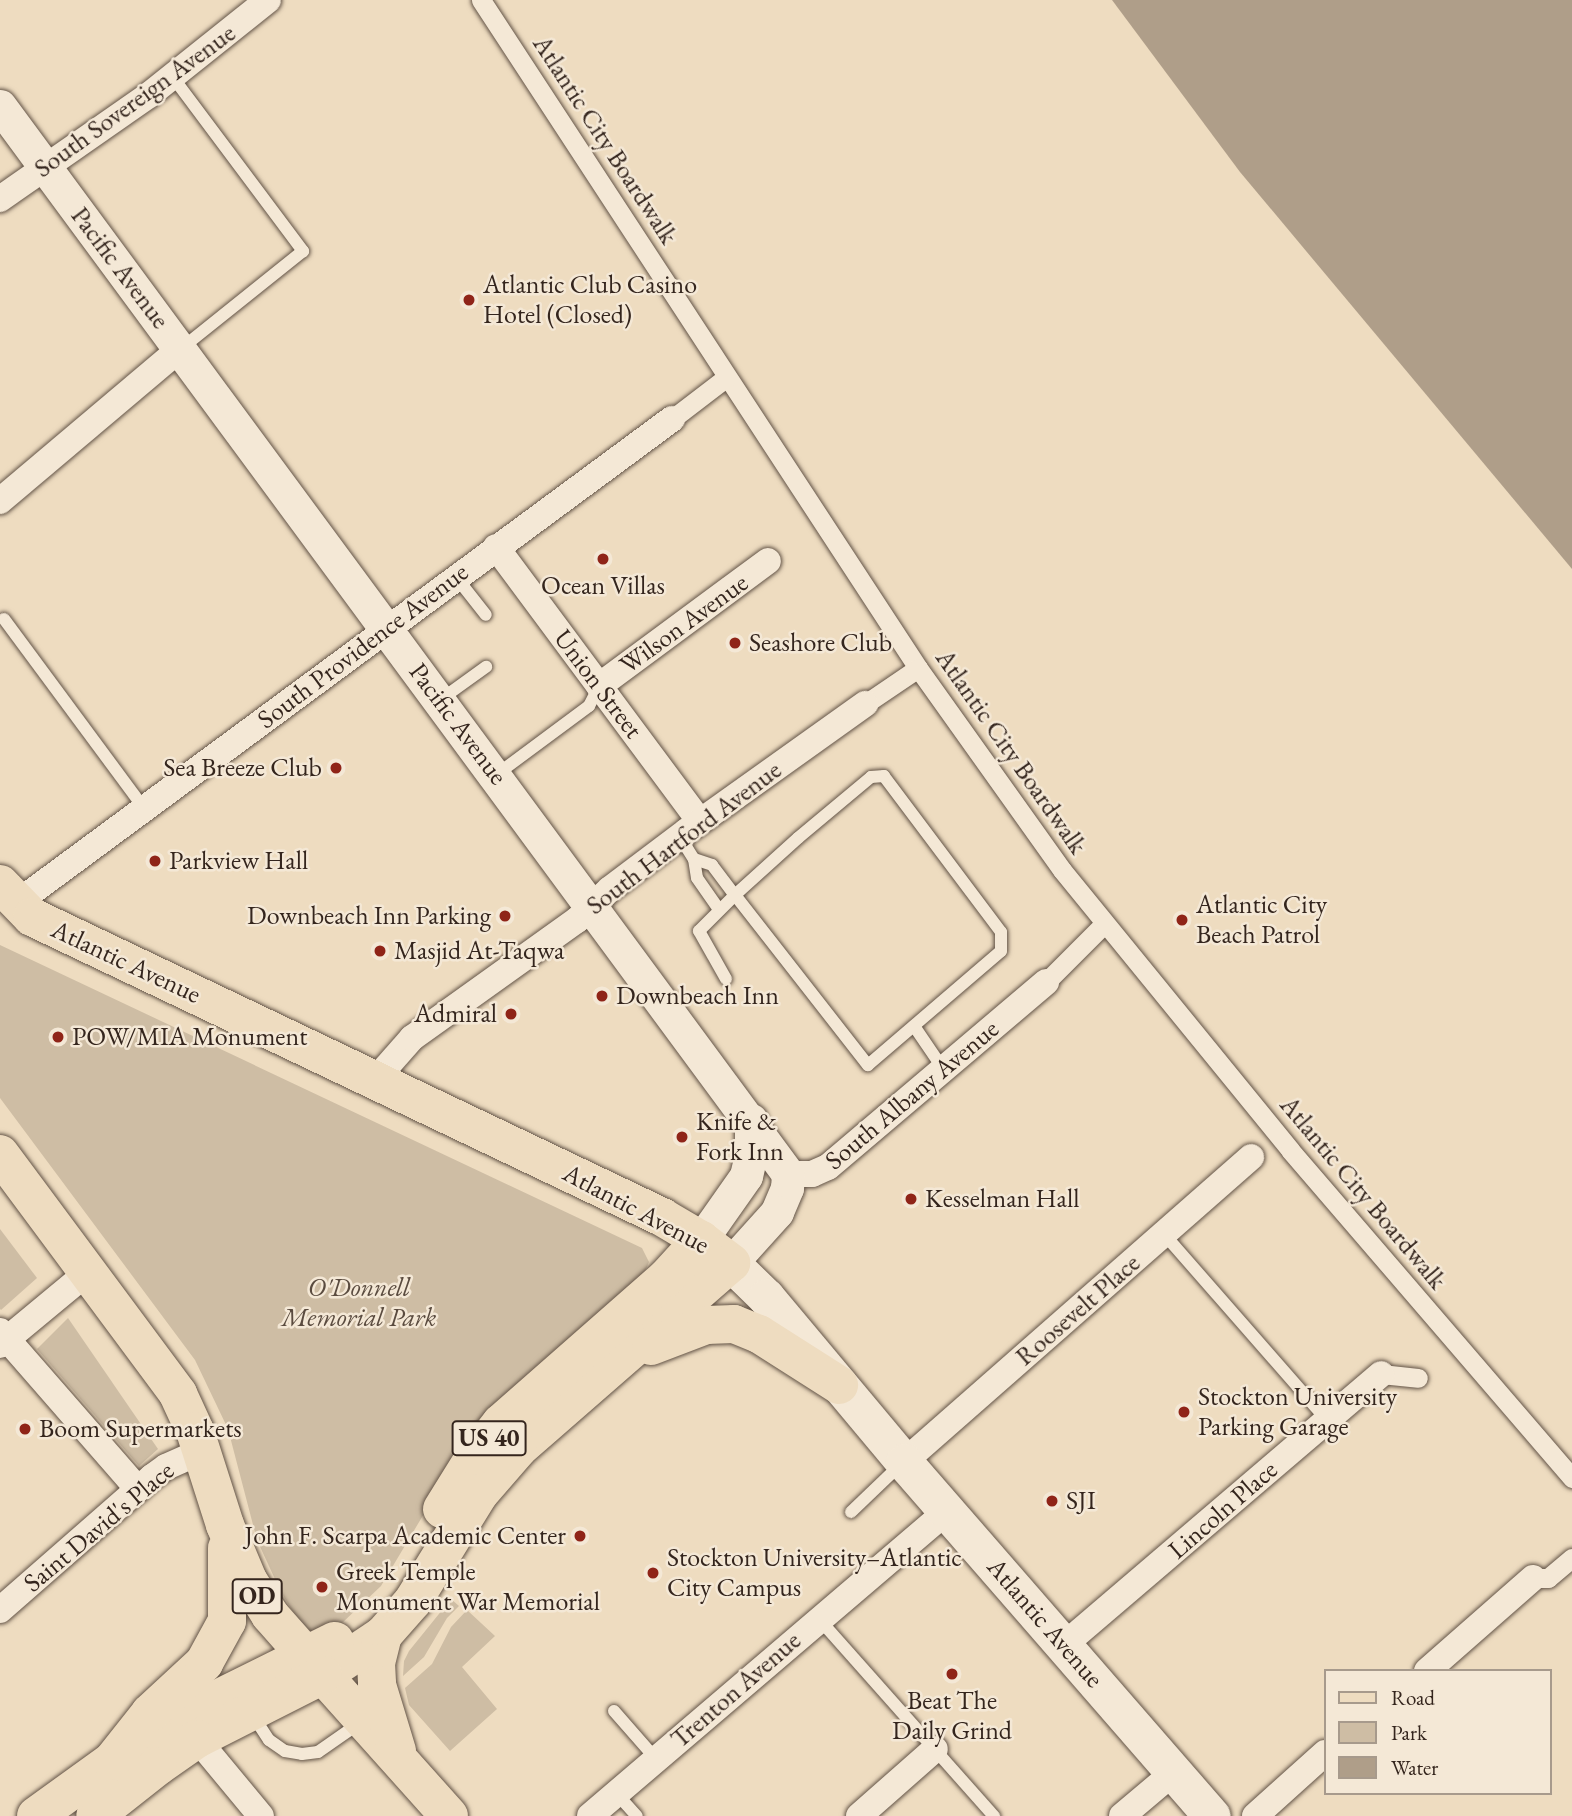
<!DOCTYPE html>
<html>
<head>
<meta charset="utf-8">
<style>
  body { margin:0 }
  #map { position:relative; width:1572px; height:1816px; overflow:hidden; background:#eedcc0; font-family:"EB Garamond",serif }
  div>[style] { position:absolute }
  .green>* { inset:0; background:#cebda4 }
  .water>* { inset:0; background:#af9e89 }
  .roads { filter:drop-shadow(0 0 2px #625346) drop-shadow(0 0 2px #625346) }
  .service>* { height:12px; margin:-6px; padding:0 6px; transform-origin:6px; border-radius:6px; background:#f4e8d6 }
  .pedestrian>* { height:19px; margin:-9.5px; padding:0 9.5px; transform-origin:9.5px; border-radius:9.5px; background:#f4e8d6 }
  .minor>* { height:26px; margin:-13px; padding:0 13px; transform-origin:13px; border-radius:13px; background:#f4e8d6 }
  .tertiary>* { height:33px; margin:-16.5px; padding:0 16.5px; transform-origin:16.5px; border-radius:16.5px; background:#f4e8d6 }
  .secondary>* { height:37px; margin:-18.5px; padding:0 18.5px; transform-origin:18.5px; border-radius:18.5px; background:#f4e8d6 }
  .primary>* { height:38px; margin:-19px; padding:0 19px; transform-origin:19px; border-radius:19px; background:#eedcc0 }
  .trunk>* { height:38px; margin:-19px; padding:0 19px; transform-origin:19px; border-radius:19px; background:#eedcc0 }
  .dots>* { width:19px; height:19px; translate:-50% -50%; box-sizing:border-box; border:4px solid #f4e8d6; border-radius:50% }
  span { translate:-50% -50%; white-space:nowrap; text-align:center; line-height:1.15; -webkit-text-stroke:5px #f4e8d6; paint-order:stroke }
  .shield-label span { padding:2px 5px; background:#f4e8d6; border:2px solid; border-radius:5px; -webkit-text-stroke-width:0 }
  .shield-label { font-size:24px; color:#34251d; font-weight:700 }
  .street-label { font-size:26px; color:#34251d }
  .poi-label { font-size:26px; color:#34251d }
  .left { translate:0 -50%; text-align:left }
  .right { translate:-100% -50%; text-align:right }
  .park-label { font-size:26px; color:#5a4b3f; font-style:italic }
  .legend { position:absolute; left:1324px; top:1669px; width:228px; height:126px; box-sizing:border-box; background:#f4e8d6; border:2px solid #a79a8c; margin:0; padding:9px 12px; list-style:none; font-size:21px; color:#34251d }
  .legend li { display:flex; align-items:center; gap:14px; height:35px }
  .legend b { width:35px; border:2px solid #a79a8c }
</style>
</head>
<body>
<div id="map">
  <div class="green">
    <i style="clip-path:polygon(0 945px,642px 1248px,649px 1262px,643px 1276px,475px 1428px,381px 1586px,341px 1624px,315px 1635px,297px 1619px,280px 1590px,257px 1540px,228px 1429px,195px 1360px,0 1098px)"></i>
    <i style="clip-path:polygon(0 1229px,37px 1278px,1px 1310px,0 1309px)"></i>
    <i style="clip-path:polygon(68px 1318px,158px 1449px,139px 1466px,37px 1349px)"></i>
    <i style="clip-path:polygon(451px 1599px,459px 1606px,447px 1618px,424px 1657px,403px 1676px,404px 1661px,409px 1651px)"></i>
    <i style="clip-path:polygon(467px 1610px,495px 1636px,462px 1667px,497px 1709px,450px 1751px,409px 1705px,405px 1688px,432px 1664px,451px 1627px)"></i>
  </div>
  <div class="water">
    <i style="clip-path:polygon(1112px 0,1572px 0,1572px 569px,1240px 172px)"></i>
  </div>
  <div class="roads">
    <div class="service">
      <i style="left:172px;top:76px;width:219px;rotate:53.2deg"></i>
      <i style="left:303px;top:251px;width:155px;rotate:141.3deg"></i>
      <i style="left:456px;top:577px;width:48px;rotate:51.7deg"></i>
      <i style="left:4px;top:619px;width:235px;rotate:53.5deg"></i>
      <i style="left:440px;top:700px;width:57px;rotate:-35.7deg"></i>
      <i style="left:496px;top:775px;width:116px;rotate:-36.6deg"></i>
      <i style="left:589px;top:706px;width:22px;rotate:-63deg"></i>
      <i style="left:680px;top:837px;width:26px;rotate:58deg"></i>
      <i style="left:694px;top:859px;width:19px;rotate:81deg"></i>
      <i style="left:697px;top:878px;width:39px;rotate:55deg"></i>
      <i style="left:694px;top:859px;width:19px;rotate:18deg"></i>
      <i style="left:712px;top:865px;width:38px;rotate:53deg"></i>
      <i style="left:735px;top:895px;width:216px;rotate:52deg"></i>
      <i style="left:868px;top:1065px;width:175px;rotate:-40.6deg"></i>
      <i style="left:1001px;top:951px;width:19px;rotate:-90deg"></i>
      <i style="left:1001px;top:932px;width:195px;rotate:-126.9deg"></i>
      <i style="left:884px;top:776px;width:13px;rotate:176deg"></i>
      <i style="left:871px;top:777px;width:95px;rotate:140.1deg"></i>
      <i style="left:798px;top:838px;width:85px;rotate:137.9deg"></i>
      <i style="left:735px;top:895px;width:51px;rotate:135deg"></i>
      <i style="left:699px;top:931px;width:55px;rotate:60.6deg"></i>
      <i style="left:914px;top:1026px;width:53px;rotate:55.7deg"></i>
      <i style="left:1164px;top:1234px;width:247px;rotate:48.8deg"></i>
      <i style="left:851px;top:1512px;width:69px;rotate:-43.8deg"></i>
      <i style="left:819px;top:1619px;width:264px;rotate:48.4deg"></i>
      <i style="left:614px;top:1711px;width:64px;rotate:48.8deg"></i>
      <i style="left:252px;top:1714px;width:31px;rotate:57deg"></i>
      <i style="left:269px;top:1740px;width:19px;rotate:35deg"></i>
      <i style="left:285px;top:1751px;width:17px;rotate:10deg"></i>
      <i style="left:302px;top:1754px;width:16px;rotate:-7deg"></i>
      <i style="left:318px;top:1752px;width:52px;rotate:-34.9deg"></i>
      <i style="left:616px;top:1793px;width:31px;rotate:48deg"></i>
    </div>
    <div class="pedestrian">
      <i style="left:481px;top:0;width:798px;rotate:56.81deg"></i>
      <i style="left:918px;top:668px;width:248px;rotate:54.5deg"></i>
      <i style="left:1062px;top:870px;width:361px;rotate:50.8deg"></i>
      <i style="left:1290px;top:1150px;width:433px;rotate:49.3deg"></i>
      <i style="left:672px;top:419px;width:69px;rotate:-37.4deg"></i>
      <i style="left:865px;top:704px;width:64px;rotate:-34.2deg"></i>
      <i style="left:1046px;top:982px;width:83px;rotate:-45deg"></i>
      <i style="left:1381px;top:1374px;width:37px;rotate:6deg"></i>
      <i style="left:1533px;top:1578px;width:15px"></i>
      <i style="left:1548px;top:1578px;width:31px;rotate:-40deg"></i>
    </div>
    <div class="minor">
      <i style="left:0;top:199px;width:182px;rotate:-34.9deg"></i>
      <i style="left:149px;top:95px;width:152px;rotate:-38.6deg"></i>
      <i style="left:0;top:501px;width:236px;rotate:-40.2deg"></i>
      <i style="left:496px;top:547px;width:342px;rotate:53.4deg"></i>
      <i style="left:599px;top:686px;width:210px;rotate:-36.5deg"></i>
      <i style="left:18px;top:902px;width:813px;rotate:-36.45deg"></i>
      <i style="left:375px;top:1080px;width:56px;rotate:-48.6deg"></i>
      <i style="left:412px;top:1038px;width:203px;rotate:-35.6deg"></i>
      <i style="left:577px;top:920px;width:45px;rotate:-43.2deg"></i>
      <i style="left:610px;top:889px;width:96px;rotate:-37deg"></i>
      <i style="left:687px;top:831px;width:219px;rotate:-35.5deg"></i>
      <i style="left:788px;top:1174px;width:24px"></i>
      <i style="left:812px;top:1174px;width:17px;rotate:-24deg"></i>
      <i style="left:828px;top:1167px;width:286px;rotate:-40.3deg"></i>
      <i style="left:0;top:1331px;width:210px;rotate:48.9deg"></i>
      <i style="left:0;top:1345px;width:116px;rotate:-39.7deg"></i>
      <i style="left:904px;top:1462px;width:462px;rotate:-41.3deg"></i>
      <i style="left:0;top:1610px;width:202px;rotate:-41.2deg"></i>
      <i style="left:152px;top:1477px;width:17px;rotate:-36deg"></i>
      <i style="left:166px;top:1467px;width:39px;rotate:-24deg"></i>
      <i style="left:1064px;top:1645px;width:417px;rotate:-40.5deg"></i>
      <i style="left:1427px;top:1671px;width:141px;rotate:-41.3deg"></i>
      <i style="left:197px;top:1739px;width:100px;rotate:50.3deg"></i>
      <i style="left:590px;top:1816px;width:470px;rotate:-40.5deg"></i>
      <i style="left:859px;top:1816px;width:101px;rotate:-41.4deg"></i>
      <i style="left:1122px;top:1816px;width:68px;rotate:-40.2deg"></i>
      <i style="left:1255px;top:1816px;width:94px;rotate:-42deg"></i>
    </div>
    <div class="tertiary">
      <i style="left:0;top:106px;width:1327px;rotate:53.58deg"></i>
      <i style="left:788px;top:1174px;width:14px;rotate:94deg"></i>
      <i style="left:787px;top:1188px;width:26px;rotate:113deg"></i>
      <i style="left:777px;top:1212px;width:69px;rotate:132deg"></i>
      <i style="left:701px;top:1240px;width:78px;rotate:-54.9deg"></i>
      <i style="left:746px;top:1176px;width:23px;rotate:-77deg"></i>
      <i style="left:751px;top:1154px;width:34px;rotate:-90deg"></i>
    </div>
    <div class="secondary">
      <i style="left:731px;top:1263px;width:49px;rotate:44.2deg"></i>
      <i style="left:766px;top:1297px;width:215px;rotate:50.1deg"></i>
      <i style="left:904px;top:1462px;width:469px;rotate:49deg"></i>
    </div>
    <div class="primary">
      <i style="left:0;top:884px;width:46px;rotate:45.9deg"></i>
      <i style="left:32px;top:917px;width:698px;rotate:25.46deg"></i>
      <i style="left:662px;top:1217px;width:45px;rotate:30.5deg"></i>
      <i style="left:701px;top:1240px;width:38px;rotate:37deg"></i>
      <i style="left:731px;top:1263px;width:283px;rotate:138.9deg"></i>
      <i style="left:518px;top:1449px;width:60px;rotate:130.9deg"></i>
      <i style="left:479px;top:1494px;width:126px;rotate:121.7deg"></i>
      <i style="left:413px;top:1601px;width:45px;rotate:131.4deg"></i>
      <i style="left:383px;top:1635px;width:72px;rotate:146.3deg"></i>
      <i style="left:323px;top:1675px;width:189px;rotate:48.2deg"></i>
      <i style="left:651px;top:1346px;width:59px;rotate:-20.9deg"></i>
      <i style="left:706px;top:1325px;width:28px;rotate:-2deg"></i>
      <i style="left:734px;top:1324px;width:27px;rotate:22deg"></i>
      <i style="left:759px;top:1334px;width:95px;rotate:32.5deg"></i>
      <i style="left:442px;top:1509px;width:62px;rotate:-58.1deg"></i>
      <i style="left:475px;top:1456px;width:42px;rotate:-51.8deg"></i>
      <i style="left:501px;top:1423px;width:220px;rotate:-41.3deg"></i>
      <i style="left:666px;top:1278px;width:52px;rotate:-47.4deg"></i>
      <i style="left:383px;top:1635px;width:29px;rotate:104deg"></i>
      <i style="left:376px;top:1663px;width:22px;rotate:87deg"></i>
      <i style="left:377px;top:1685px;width:69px;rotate:73.1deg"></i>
      <i style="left:120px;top:1755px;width:79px;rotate:-31.5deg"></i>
      <i style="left:187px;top:1714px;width:165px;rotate:-26.3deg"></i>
    </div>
    <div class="trunk">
      <i style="left:0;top:1154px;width:299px;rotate:53.4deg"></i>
      <i style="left:178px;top:1394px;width:41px;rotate:65.3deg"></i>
      <i style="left:195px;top:1431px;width:99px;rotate:72.3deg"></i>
      <i style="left:225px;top:1525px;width:60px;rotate:67.3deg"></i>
      <i style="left:248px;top:1580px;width:41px;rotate:57.8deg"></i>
      <i style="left:270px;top:1615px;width:80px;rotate:48.5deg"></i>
      <i style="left:323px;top:1675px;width:141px;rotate:153.1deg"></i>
      <i style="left:197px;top:1739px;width:47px;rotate:145.3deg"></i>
      <i style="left:158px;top:1766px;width:80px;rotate:141.6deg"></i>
      <i style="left:36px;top:1816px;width:94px;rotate:-35.9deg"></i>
      <i style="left:112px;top:1761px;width:61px;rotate:-51.6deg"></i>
      <i style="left:150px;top:1713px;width:74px;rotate:-42.8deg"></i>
      <i style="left:204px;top:1663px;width:48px;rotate:-61.3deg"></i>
      <i style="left:227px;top:1621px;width:73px;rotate:-90deg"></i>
    </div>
  </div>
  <div class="dots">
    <i style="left:469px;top:300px;background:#8f2418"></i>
    <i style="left:603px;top:559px;background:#8f2418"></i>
    <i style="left:735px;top:643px;background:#8f2418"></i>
    <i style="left:336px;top:768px;background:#8f2418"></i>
    <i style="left:155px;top:861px;background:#8f2418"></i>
    <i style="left:505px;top:916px;background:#8f2418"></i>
    <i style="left:1182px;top:920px;background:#8f2418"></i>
    <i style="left:380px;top:951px;background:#8f2418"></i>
    <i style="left:602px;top:996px;background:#8f2418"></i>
    <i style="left:511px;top:1014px;background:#8f2418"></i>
    <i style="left:58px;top:1037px;background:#8f2418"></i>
    <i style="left:682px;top:1137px;background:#8f2418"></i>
    <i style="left:911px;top:1199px;background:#8f2418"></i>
    <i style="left:1184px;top:1412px;background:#8f2418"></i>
    <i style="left:25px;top:1429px;background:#8f2418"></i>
    <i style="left:1052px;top:1501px;background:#8f2418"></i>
    <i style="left:580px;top:1536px;background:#8f2418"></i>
    <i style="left:653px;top:1573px;background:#8f2418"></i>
    <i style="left:322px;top:1587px;background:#8f2418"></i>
    <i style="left:952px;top:1674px;background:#8f2418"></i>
  </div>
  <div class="shield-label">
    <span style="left:489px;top:1438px">US 40</span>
    <span style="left:257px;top:1596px">OD</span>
  </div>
  <div class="street-label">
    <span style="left:135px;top:101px;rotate:-36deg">South Sovereign Avenue</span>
    <span style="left:605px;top:140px;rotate:57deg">Atlantic City Boardwalk</span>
    <span style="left:120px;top:268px;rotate:53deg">Pacific Avenue</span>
    <span style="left:684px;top:624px;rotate:-36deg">Wilson Avenue</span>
    <span style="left:363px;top:646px;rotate:-37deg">South Providence Avenue</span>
    <span style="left:598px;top:684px;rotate:53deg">Union Street</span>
    <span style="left:458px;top:724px;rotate:53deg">Pacific Avenue</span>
    <span style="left:1011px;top:752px;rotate:55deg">Atlantic City Boardwalk</span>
    <span style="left:684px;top:838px;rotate:-37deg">South Hartford Avenue</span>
    <span style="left:126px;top:962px;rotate:25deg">Atlantic Avenue</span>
    <span style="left:912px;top:1095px;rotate:-40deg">South Albany Avenue</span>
    <span style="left:1363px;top:1193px;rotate:50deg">Atlantic City Boardwalk</span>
    <span style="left:636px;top:1209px;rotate:28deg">Atlantic Avenue</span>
    <span style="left:1078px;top:1310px;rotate:-41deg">Roosevelt Place</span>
    <span style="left:1223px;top:1510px;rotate:-41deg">Lincoln Place</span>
    <span style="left:99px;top:1527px;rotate:-40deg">Saint David's Place</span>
    <span style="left:1045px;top:1623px;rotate:49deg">Atlantic Avenue</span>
    <span style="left:736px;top:1690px;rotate:-41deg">Trenton Avenue</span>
  </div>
  <div class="poi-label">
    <span class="left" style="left:483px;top:300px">Atlantic Club Casino<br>Hotel (Closed)</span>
    <span style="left:603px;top:586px">Ocean Villas</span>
    <span class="left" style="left:749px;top:643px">Seashore Club</span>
    <span class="right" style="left:322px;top:768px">Sea Breeze Club</span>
    <span class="left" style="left:169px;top:861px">Parkview Hall</span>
    <span class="left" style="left:1196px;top:920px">Atlantic City<br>Beach Patrol</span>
    <span class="right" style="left:491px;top:916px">Downbeach Inn Parking</span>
    <span class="left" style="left:394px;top:951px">Masjid At-Taqwa</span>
    <span class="left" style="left:616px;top:996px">Downbeach Inn</span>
    <span class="right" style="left:497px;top:1014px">Admiral</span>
    <span class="left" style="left:72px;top:1037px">POW/MIA Monument</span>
    <span class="left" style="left:696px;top:1137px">Knife &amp;<br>Fork Inn</span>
    <span class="left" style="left:925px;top:1199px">Kesselman Hall</span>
    <span class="left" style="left:1198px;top:1412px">Stockton University<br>Parking Garage</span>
    <span class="left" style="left:39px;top:1429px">Boom Supermarkets</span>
    <span class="left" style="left:1066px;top:1501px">SJI</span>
    <span class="right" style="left:566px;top:1536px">John F. Scarpa Academic Center</span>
    <span class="left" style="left:667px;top:1573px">Stockton University–Atlantic<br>City Campus</span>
    <span class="left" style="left:336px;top:1587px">Greek Temple<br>Monument War Memorial</span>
    <span style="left:952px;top:1716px">Beat The<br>Daily Grind</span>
  </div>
  <div class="park-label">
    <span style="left:359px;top:1303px">O'Donnell<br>Memorial Park</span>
  </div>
  <ul class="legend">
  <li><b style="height:9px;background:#eedcc0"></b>Road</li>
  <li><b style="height:19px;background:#cebda4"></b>Park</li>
  <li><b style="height:19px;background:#af9e89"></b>Water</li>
  </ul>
</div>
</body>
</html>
